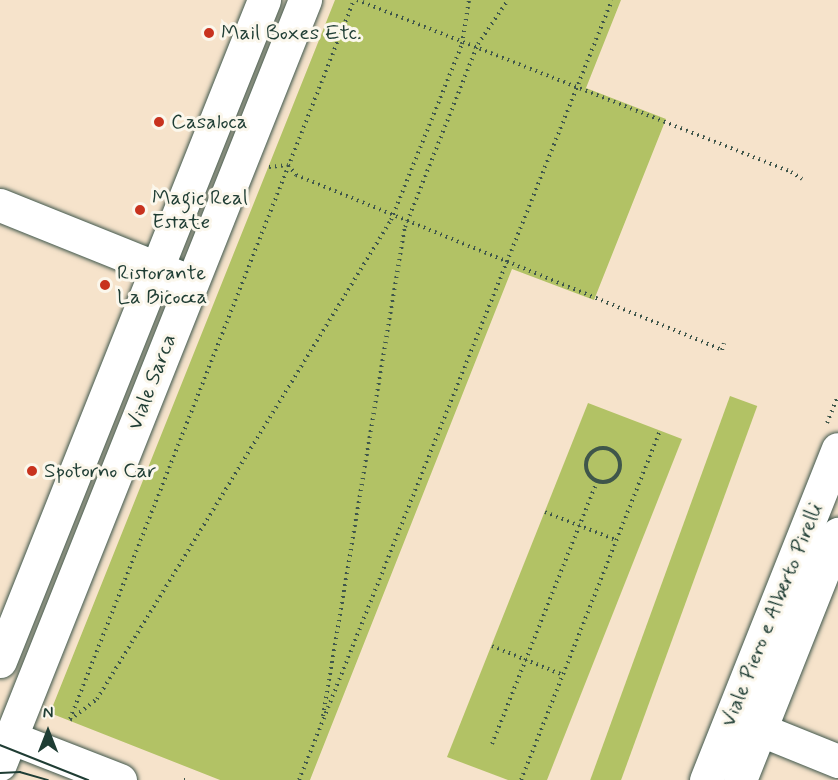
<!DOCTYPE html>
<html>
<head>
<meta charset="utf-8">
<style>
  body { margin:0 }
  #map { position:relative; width:838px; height:780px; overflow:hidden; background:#f6e3cb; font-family:Mynerve,sans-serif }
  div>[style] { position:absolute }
  .green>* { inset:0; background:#b2c265; transform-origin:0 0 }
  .path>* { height:4px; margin-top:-2px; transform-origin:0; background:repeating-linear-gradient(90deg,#3f564b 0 1.5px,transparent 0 6px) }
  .path>.ring { margin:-2px; padding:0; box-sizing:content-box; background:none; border:4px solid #3f564b; border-radius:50% }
  .roads { filter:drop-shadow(0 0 2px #3f564b) drop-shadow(0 0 2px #3f564b) }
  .minor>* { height:33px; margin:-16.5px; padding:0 16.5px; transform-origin:16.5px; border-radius:16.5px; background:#fff }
  .tram>* { height:1.5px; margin:-0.75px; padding:0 0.75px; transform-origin:0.75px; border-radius:0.75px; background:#1f3d34 }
  .dots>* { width:16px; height:16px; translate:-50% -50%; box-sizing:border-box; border:3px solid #fbf7ec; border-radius:50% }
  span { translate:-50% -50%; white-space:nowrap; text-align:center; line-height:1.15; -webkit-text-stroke:6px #fbf7ec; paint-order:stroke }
  .poi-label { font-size:21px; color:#1f3d34 }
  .left { translate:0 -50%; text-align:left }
  .street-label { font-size:21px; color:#1f3d34 }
  .north { position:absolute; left:18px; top:702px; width:60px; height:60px; -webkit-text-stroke:4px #fbf7ec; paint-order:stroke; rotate:0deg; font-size:16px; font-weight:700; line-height:24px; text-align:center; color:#1f3d34 }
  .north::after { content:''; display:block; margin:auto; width:21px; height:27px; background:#1f3d34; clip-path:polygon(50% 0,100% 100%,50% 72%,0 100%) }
</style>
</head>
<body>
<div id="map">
  <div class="green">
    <i style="clip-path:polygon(335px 0,621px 0,586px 88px,666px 119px,594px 300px,512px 269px,310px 780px,220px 780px,50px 713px)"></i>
    <i style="left:730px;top:396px;width:29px;height:413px;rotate:20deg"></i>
    <i style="clip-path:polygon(588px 403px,682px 439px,547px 780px,508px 780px,447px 757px)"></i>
  </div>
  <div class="path">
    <i style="left:357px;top:0;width:467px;rotate:21.6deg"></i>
    <i style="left:791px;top:172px;width:13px;rotate:32deg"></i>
    <i style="left:269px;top:167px;width:19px;rotate:-6deg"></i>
    <i style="left:288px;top:165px;width:13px;rotate:51deg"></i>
    <i style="left:296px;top:175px;width:461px;rotate:22.3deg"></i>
    <i style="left:722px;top:350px;width:7px;rotate:-74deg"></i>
    <i style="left:827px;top:423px;width:29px;rotate:-68deg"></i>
    <i class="ring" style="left:586px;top:448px;width:30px;height:30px"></i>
    <i style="left:545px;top:512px;width:76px;rotate:21.5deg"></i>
    <i style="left:492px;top:646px;width:77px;rotate:22.2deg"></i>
    <i style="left:323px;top:716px;width:496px;rotate:-80.5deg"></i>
    <i style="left:405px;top:227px;width:197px;rotate:-68.3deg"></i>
    <i style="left:478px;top:44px;width:53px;rotate:-55.7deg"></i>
    <i style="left:70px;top:719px;width:773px;rotate:-68.45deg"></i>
    <i style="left:70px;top:720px;width:34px;rotate:-38deg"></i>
    <i style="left:97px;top:699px;width:562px;rotate:-58.46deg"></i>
    <i style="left:391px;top:220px;width:190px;rotate:-68deg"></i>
    <i style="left:462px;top:44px;width:45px;rotate:-81deg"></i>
    <i style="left:492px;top:744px;width:283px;rotate:-68.2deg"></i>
    <i style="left:184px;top:780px;width:1px"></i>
    <i style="left:299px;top:780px;width:840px;rotate:-68.14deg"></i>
    <i style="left:521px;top:780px;width:377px;rotate:-68.3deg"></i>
  </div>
  <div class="roads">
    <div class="minor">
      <i style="left:0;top:205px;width:191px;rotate:21.9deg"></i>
      <i style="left:0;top:661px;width:712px;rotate:-68.23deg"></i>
      <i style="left:739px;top:721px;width:107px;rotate:22deg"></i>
      <i style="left:0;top:742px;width:13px;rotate:-18deg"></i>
      <i style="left:12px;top:738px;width:116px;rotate:21.3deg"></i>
      <i style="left:0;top:764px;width:823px;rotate:-68.24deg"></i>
      <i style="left:706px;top:780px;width:356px;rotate:-68.3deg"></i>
      <i style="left:740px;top:780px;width:265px;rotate:-68.3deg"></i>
    </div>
  </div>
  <div class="tram">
    <i style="left:0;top:745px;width:95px;rotate:21.7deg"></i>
    <i style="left:0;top:773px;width:20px;rotate:-3deg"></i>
    <i style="left:20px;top:772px;width:29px;rotate:16deg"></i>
  </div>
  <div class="dots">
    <i style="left:209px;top:33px;background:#c8321e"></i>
    <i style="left:159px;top:122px;background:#c8321e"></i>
    <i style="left:140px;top:210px;background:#c8321e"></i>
    <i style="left:105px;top:285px;background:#c8321e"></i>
    <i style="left:32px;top:471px;background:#c8321e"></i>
  </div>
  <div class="poi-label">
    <span class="left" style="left:221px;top:33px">Mail Boxes Etc.</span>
    <span class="left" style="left:171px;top:122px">Casaloca</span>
    <span class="left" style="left:152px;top:210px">Magic Real<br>Estate</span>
    <span class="left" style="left:117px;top:285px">Ristorante<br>La Bicocca</span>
    <span class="left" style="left:44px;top:471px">Spotorno Car</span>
  </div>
  <div class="street-label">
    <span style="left:152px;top:382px;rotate:-69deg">Viale Sarca</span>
    <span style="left:772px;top:615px;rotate:-68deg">Viale Piero e Alberto Pirelli</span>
  </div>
  <div class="north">N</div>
</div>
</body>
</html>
